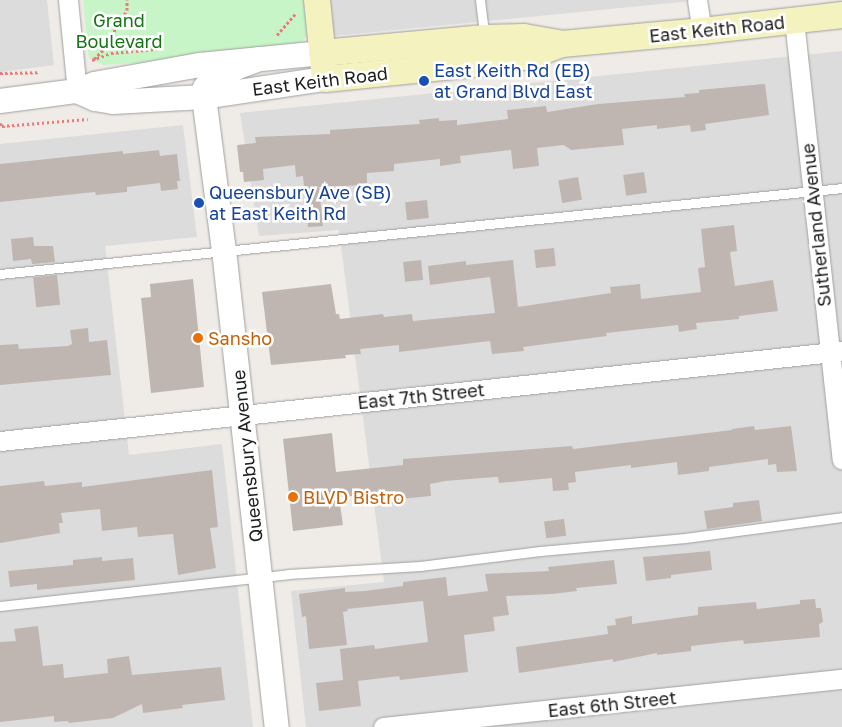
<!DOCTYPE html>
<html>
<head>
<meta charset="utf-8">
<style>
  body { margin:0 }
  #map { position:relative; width:842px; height:727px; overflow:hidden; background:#efebe6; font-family:"Golos Text",sans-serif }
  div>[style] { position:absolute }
  .residential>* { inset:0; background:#dddcdc }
  .park>* { inset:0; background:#c7f5c7 }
  .building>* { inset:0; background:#bfb6b2; transform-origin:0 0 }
  .path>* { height:3px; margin-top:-1.5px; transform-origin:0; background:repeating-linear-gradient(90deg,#ed7a78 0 2.5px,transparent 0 5px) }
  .roads { filter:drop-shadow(0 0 1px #a0a0a0) drop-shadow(0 0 1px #a0a0a0) }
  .service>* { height:9px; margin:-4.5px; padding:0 4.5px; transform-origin:4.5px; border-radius:4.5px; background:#fff }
  .minor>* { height:19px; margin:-9.5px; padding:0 9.5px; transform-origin:9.5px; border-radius:9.5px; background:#fff }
  .tertiary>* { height:24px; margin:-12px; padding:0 12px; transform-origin:12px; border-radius:12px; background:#fff }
  .secondary>* { height:26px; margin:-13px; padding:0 13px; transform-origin:13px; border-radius:13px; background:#f4f2be }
  .dots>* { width:14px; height:14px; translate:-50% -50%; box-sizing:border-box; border:2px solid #fff; border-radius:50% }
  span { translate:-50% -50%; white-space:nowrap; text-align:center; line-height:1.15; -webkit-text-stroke:5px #fff; paint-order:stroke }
  .park-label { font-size:18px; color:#167415 }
  .street-label { font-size:18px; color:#1f1f1f }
  .transit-label { font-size:18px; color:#164399 }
  .left { translate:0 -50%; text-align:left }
  .food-label { font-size:18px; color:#c56008 }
</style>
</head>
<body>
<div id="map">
  <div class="residential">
    <i style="clip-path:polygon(0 0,47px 0,54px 65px,0 72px)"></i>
    <i style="clip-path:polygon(329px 0,702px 0,333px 36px)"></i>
    <i style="clip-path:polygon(842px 51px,842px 727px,306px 727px,291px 591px,384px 582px,339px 230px,259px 236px,240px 113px)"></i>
    <i style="clip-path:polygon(183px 125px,197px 237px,105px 246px,129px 455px,222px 444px,253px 727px,0 727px,0 144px)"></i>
  </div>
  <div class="park">
    <i style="clip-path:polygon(83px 0,304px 0,307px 34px,299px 47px,197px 59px,103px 65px,89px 58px)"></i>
  </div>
  <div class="building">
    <i style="clip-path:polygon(765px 84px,769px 115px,705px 124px,706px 130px,691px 132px,690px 125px,657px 129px,657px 125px,622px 129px,624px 145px,571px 150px,564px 145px,537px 148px,539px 166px,513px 169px,511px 150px,460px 156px,461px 163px,440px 166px,440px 159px,394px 164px,394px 171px,367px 173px,367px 185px,319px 187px,323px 226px,308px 227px,303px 176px,296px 177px,295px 165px,263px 169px,264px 180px,244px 182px,243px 172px,240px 172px,237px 145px,256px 143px,255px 137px,330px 134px,330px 130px,420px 124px,419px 120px,439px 118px,439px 121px,457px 120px,457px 125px,508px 119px,507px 110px,546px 106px,547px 112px,598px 104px,685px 97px,684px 94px,699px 93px,699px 90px)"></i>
    <i style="clip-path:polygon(159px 150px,160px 156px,177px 154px,180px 181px,177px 181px,178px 189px,161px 191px,160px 183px,127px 187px,127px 192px,96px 195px,95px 192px,0 202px,0 164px,123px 151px,123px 154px)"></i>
    <i style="left:644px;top:172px;width:21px;height:21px;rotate:82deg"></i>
    <i style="left:578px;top:177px;width:23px;height:20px;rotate:80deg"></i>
    <i style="left:427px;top:200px;width:18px;height:22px;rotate:84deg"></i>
    <i style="clip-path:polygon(734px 225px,737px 251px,730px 252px,735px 286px,773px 280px,778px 311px,739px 316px,739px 319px,696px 323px,697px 329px,679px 332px,678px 325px,606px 333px,607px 336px,523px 347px,524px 351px,492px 354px,490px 341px,399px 352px,399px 345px,360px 349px,361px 354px,345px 355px,346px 358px,271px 365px,262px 292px,331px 284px,336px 314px,339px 314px,340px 319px,383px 314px,384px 317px,412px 314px,413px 321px,495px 313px,490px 277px,430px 285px,428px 266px,466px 261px,466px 265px,513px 260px,518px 307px,611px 293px,610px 287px,640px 284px,641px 299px,701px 292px,698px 268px,705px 267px,701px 229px)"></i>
    <i style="clip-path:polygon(33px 237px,34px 246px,53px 246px,55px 262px,32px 264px,31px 259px,13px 261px,11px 239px)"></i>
    <i style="left:554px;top:248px;width:18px;height:20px;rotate:84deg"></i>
    <i style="left:421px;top:260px;width:20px;height:18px;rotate:84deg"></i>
    <i style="left:57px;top:275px;width:30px;height:24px;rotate:84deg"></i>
    <i style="clip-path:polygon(193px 279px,204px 387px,151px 393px,141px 298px,151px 297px,150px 284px)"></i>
    <i style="clip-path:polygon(88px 328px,89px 342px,107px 340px,111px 375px,0 385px,0 345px,18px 344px,19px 349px,68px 346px,72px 344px,70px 330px)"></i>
    <i style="clip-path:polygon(754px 426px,755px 430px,791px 426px,797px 471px,777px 472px,776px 464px,768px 465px,768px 459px,709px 467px,709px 471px,678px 475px,677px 462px,631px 468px,631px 465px,575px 472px,576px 482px,568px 483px,569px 490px,553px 491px,552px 478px,499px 483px,498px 477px,495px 477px,445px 481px,430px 484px,431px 496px,400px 499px,400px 503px,384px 505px,382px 497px,376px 497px,376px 494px,339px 497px,343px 525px,293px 531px,283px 439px,332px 433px,336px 472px,403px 465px,403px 459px,572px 446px,573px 449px,732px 430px,732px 429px)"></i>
    <i style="clip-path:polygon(212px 470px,218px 527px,210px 528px,216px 568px,178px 575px,173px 534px,138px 537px,137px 527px,102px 531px,100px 509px,61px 513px,63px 523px,59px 523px,60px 533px,0 543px,0 486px,44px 481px,45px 486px,82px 482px,82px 487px)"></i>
    <i style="clip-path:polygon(759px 500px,762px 521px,707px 529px,704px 511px,733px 507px,733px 503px)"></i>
    <i style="left:564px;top:519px;width:17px;height:20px;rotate:83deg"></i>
    <i style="clip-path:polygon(710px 551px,712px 570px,671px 575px,671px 578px,646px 581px,643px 557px)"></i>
    <i style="clip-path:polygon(102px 557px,102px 561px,133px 558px,135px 580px,37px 590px,37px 584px,10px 587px,8px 571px,73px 565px,73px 560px)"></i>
    <i style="clip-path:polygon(614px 560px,617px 584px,576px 588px,577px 591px,552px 594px,506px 596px,509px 615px,493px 617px,495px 631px,464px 635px,468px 672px,400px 680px,399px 676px,358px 681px,361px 706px,319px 711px,316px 683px,343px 680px,340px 649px,374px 645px,375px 649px,428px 642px,423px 601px,347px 609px,348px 611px,343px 612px,347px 645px,309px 649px,306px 616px,302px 617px,299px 594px,345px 588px,345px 592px,365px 591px,403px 586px,403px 582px,446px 577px,448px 596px,488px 591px,485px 574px,549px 571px,548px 567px)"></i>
    <i style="clip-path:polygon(815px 599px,816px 608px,821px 608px,823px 622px,819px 624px,820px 637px,744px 644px,743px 640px,691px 646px,691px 651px,657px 655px,657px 653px,613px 662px,613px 659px,519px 673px,516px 647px,608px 634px,607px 626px,616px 625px,615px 619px,632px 616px,632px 624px,698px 615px,698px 607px,756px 602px,757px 609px,800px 604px,800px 600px)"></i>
    <i style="clip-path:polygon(38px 626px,43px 666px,63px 664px,64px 678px,108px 673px,107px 659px,129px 656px,132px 675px,221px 667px,225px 700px,182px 705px,183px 708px,143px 713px,142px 704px,113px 718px,69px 723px,68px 721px,54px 722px,54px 716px,0 722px,0 642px,16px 641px,14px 629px)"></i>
  </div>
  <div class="path">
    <i style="left:277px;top:35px;width:29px;rotate:-49deg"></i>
    <i style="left:94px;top:59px;width:14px;rotate:-45deg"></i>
    <i style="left:104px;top:49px;width:30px;rotate:-60deg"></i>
    <i style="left:119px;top:23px;width:15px;rotate:-58deg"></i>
    <i style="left:127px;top:10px;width:10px;rotate:-90deg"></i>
    <i style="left:92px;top:60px;width:20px;rotate:-20deg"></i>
    <i style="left:111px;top:53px;width:46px;rotate:-5deg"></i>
    <i style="left:0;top:73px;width:39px;rotate:-1deg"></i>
    <i style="left:0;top:123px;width:4px;rotate:56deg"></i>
    <i style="left:2px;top:126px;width:86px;rotate:-4.7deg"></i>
  </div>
  <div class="roads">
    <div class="service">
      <i style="left:480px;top:0;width:35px;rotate:83deg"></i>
      <i style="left:0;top:274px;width:846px;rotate:-5.83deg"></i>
      <i style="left:0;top:606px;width:290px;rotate:-6.3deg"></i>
      <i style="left:288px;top:574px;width:132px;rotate:-3.5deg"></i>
      <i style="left:420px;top:566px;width:121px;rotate:-7.1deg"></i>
      <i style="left:540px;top:551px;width:146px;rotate:-5.1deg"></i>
      <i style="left:685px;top:538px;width:158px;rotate:-7.6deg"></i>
    </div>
    <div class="minor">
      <i style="left:68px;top:0;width:91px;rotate:84.4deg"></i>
      <i style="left:697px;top:0;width:31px;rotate:81deg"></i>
      <i style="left:794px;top:20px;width:442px;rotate:83.8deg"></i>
      <i style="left:0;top:441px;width:847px;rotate:-6.1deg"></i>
      <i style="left:383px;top:727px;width:462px;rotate:-6deg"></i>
    </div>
    <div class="tertiary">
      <i style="left:259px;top:59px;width:25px;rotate:159deg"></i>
      <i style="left:236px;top:68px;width:29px;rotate:153deg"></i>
      <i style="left:210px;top:81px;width:9px;rotate:126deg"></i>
      <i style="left:205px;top:88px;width:9px;rotate:96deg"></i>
      <i style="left:204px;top:97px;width:154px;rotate:82.6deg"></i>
      <i style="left:224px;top:250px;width:480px;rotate:83.7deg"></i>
      <i style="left:77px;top:91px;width:20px;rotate:24deg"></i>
      <i style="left:95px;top:99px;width:18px;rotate:9deg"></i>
      <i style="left:113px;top:102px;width:91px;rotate:-3.1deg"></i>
      <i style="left:204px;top:97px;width:122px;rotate:-8.5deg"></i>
      <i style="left:0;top:101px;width:78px;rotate:-7.4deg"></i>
      <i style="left:77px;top:91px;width:18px;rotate:-22deg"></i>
      <i style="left:94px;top:84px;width:108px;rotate:-10.2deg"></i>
      <i style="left:200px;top:65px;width:123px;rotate:-5.6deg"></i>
    </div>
    <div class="secondary">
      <i style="left:317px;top:0;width:79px;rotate:84.2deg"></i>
      <i style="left:325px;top:79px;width:162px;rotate:-5.7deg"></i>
      <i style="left:486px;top:63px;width:44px;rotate:-9.2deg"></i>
      <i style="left:529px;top:56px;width:32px;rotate:-20deg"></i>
      <i style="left:322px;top:53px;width:163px;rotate:-5.3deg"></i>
      <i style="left:484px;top:38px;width:40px;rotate:-1.4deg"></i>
      <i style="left:524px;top:37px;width:39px;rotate:10deg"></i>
      <i style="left:562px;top:44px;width:141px;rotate:-5.3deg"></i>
      <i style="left:702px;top:31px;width:141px;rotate:-6.5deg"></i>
    </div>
  </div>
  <div class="dots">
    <i style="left:424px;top:81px;background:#1a4fb4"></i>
    <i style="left:199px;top:203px;background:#1a4fb4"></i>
    <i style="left:198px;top:338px;background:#e8710a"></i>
    <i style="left:293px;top:497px;background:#e8710a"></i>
  </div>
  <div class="park-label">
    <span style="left:119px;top:31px">Grand<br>Boulevard</span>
  </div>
  <div class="street-label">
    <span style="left:717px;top:29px;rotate:-6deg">East Keith Road</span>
    <span style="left:320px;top:81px;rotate:-7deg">East Keith Road</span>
    <span style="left:816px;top:225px;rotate:-96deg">Sutherland Avenue</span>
    <span style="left:421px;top:396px;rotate:-6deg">East 7th Street</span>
    <span style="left:247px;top:456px;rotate:-96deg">Queensbury Avenue</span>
    <span style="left:612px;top:704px;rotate:-6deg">East 6th Street</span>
  </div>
  <div class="transit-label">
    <span class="left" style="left:434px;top:81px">East Keith Rd (EB)<br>at Grand Blvd East</span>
    <span class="left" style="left:209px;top:203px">Queensbury Ave (SB)<br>at East Keith Rd</span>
  </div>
  <div class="food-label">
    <span class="left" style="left:208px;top:338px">Sansho</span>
    <span class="left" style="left:303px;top:497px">BLVD Bistro</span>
  </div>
</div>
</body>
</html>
